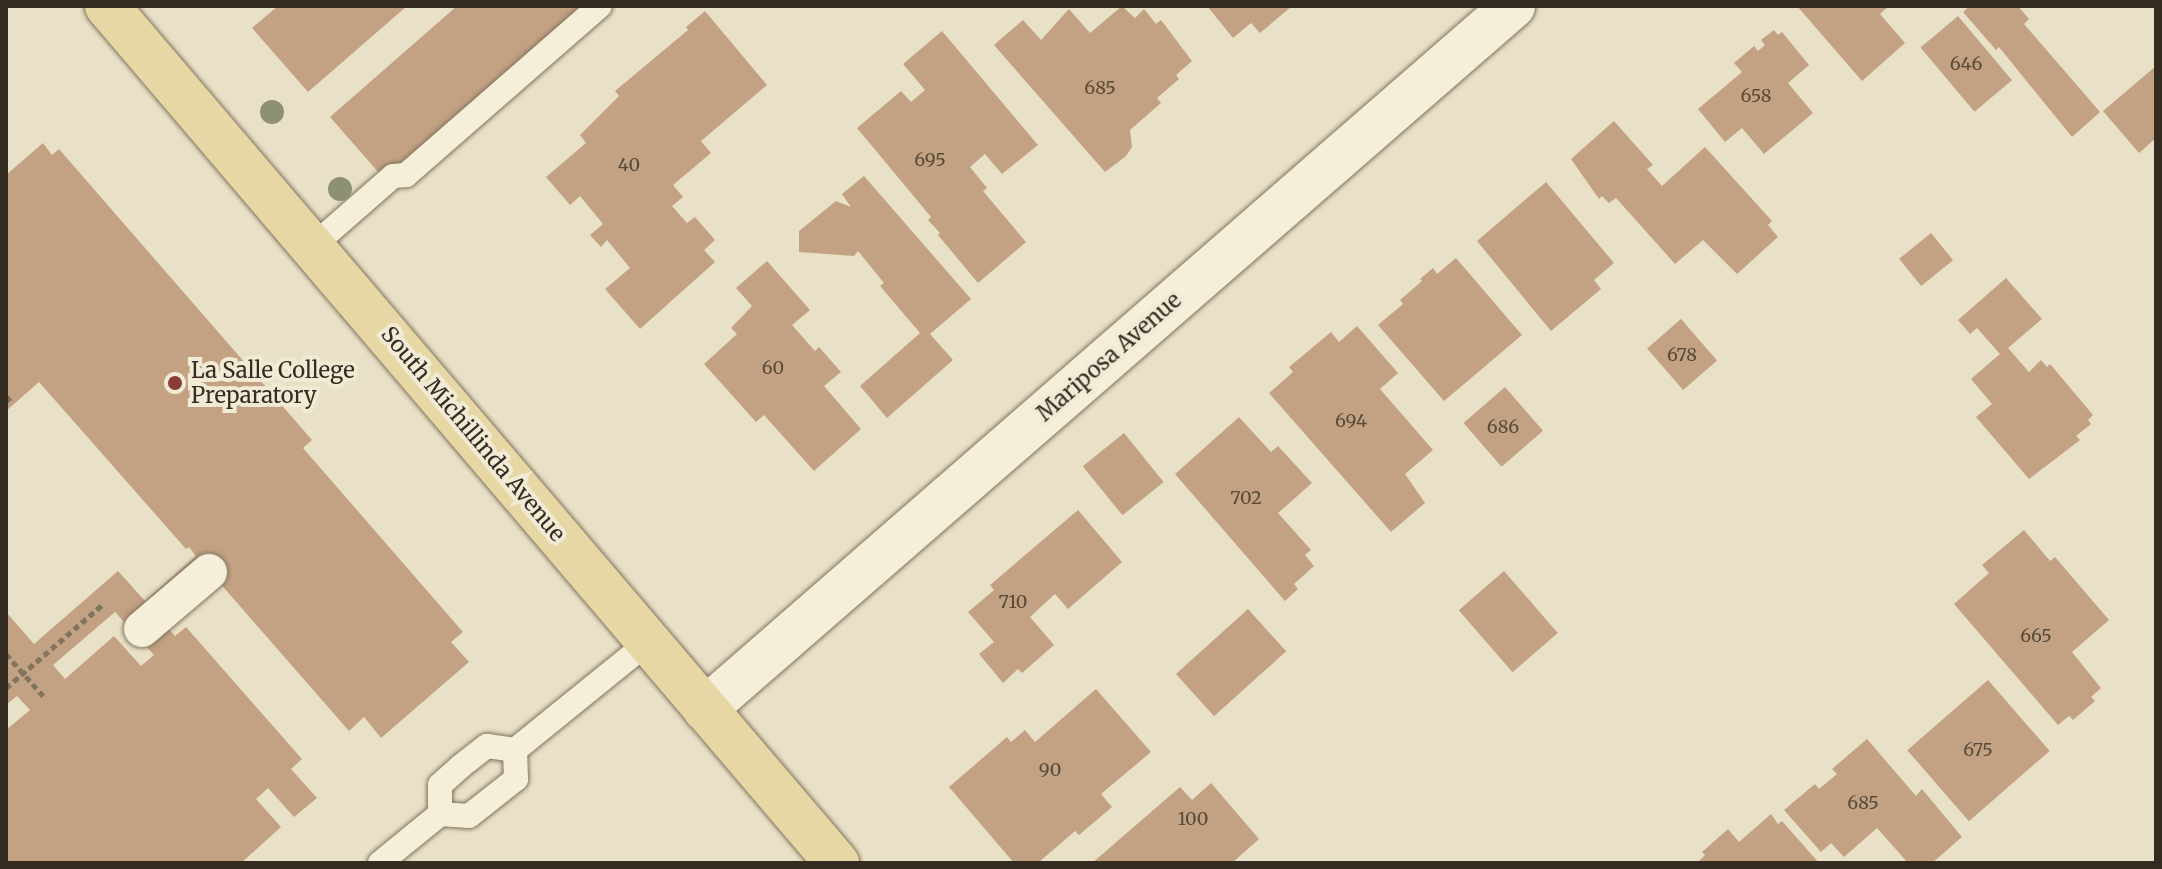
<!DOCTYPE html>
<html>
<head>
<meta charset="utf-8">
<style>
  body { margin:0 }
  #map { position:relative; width:2162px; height:869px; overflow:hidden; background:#e9e1c7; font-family:Merriweather,serif }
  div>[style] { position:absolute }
  .building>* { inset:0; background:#c2a282; transform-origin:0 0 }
  .path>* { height:5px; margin-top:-2.5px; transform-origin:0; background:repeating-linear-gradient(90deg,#82745f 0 6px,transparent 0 10px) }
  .roads { filter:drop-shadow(0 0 2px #82745f) drop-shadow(0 0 2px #82745f) }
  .service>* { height:24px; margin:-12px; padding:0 12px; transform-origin:12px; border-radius:12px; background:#f5efda }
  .pedestrian>* { height:36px; margin:-18px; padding:0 18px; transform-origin:18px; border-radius:18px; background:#f5efda }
  .minor>* { height:44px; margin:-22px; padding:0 22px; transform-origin:22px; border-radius:22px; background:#f5efda }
  .primary>* { height:44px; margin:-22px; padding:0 22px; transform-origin:22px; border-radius:22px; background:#e7d7a4 }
  .trees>* { width:24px; height:24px; margin:-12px; border-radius:50%; background:#8d9071 }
  .dots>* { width:22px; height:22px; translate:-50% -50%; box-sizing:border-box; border:4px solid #f1ebd6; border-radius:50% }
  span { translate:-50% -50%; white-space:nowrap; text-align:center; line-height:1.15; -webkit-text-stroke:8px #f1ebd6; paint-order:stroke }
  .number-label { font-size:18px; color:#584a39 }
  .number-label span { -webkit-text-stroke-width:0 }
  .street-label { font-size:22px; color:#352c21 }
  .poi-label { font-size:22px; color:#352c21 }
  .left { translate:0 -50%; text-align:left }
  .frame { position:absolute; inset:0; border:8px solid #352c21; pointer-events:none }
</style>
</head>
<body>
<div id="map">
  <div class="building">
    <i style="clip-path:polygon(278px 6px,407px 6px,308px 92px,252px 28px)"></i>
    <i style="clip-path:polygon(457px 6px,586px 6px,386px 181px,330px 117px)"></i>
    <i style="clip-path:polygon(1122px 6px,1135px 18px,1144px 9px,1156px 24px,1161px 20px,1192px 61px,1176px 75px,1179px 79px,1157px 98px,1161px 103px,1130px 130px,1132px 147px,1126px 156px,1105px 172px,994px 45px,1023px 20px,1041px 40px,1069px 9px,1090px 33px)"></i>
    <i style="clip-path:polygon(1207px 6px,1292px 6px,1260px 33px,1251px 23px,1233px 38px)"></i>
    <i style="clip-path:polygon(1797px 6px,1889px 6px,1880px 14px,1905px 43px,1862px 81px)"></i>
    <i style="clip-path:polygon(1970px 6px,2018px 6px,2029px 19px,2024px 24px,2100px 112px,2072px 137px,1999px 47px,1996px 50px,1963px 12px)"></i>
    <i style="clip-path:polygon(705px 11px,767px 85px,701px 141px,711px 153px,673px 185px,683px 197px,672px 206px,687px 223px,695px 217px,715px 240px,704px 250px,715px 262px,640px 329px,605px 289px,630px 268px,607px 240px,601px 247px,590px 235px,603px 224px,580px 196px,570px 205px,546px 177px,586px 143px,580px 135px,619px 96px,615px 91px,688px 30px,686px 27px)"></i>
    <i style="left:1958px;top:16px;width:84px;height:49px;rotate:50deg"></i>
    <i style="clip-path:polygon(1774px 30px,1778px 35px,1782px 32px,1809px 65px,1788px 83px,1813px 113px,1764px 154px,1742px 128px,1725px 142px,1698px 109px,1742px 72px,1734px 63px,1754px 46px,1758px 51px,1765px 45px,1761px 40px)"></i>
    <i style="clip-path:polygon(942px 31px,1038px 145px,1002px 174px,985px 154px,970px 167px,987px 188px,983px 191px,1026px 242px,978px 283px,938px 235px,940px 233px,928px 220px,931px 217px,857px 128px,901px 91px,911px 102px,925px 90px,903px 64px)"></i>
    <i style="clip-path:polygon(2156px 66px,2156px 138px,2139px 153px,2103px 111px)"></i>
    <i style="clip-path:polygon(1614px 121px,1653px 165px,1647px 169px,1662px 186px,1705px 147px,1772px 221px,1768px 225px,1778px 237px,1737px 274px,1703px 240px,1675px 264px,1616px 198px,1609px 203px,1602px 196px,1599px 199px,1571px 159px)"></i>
    <i style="clip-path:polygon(evenodd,43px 143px,52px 155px,59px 149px,312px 440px,303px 448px,463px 632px,451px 642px,469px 662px,381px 738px,364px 717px,349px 731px,218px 581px,166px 626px,175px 636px,186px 627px,302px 759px,291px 769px,317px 798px,294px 817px,268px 788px,256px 799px,281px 827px,241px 863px,6px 863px,6px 730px,30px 710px,17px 696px,6px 705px,6px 612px,34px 644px,118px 571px,145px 601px,196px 556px,189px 547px,186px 549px,39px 382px,6px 411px,6px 175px,43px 143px,115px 612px,154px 655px,141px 666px,114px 636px,65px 679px,53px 665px,115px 612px)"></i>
    <i style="clip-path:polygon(864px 176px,971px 299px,930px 334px,953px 360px,887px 418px,860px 386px,920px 333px,880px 286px,884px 283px,858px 251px,854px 256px,799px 252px,799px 231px,836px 201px,851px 207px,842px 194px)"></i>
    <i style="clip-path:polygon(1546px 182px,1614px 263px,1594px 280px,1601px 289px,1551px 331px,1477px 241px)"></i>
    <i style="left:1931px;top:233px;width:35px;height:41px;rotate:51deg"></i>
    <i style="clip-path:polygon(1456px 258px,1522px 335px,1444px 401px,1378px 325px,1403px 304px,1400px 300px,1422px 281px,1420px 279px,1433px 268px,1437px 274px)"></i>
    <i style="clip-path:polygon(767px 261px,810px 310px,792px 325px,815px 351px,819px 347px,841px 372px,824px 386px,861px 429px,814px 471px,764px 415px,756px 422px,704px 364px,737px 334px,731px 328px,752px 306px,736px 288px)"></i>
    <i style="clip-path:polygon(2006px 278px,2042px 319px,2008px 348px,2029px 372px,2041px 360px,2047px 367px,2050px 364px,2093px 415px,2088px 420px,2091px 424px,2076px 436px,2080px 440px,2029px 479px,1976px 417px,1992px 404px,1971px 379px,2000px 354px,1977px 328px,1970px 334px,1958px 320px)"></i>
    <i style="left:1681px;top:319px;width:55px;height:45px;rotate:49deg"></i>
    <i style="clip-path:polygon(1357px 326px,1398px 373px,1380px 389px,1433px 450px,1405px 474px,1425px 503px,1391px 532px,1269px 393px,1293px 372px,1289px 367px,1331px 332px,1339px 342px)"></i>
    <i style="left:1505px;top:387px;width:58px;height:55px;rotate:49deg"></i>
    <i style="clip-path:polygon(1239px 417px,1271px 452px,1278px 446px,1312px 483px,1278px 513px,1311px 550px,1305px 555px,1314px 566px,1294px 584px,1298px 589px,1285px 601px,1175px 474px)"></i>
    <i style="left:1124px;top:433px;width:63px;height:53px;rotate:51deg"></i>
    <i style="clip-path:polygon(1078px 510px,1122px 562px,1068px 609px,1055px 594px,1030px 617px,1054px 645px,1022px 673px,1018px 669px,1003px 683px,979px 654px,994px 642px,968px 612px,994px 590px,990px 585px)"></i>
    <i style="clip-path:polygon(2024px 530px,2050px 561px,2055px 557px,2109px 620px,2072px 652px,2101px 688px,2091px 697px,2095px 701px,2073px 720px,2069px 716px,2058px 725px,1954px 604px,1989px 573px,1982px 565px)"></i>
    <i style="left:1504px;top:571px;width:82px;height:60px;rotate:49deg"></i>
    <i style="left:1248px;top:609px;width:57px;height:97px;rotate:48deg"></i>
    <i style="left:1988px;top:680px;width:94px;height:107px;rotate:49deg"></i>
    <i style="clip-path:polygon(1096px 689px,1151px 752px,1101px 794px,1112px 807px,1079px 835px,1075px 831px,1038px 863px,1014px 863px,949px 787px,1007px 737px,1011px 742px,1025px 730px,1035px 742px)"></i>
    <i style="clip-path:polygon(1867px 739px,1916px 796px,1922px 789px,1962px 837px,1932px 863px,1908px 863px,1877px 828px,1844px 857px,1831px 843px,1821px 852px,1784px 810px,1815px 784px,1819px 789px,1837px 774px,1832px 769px)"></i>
    <i style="clip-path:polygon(1211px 783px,1259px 839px,1232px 863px,1092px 863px,1180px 787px,1192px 800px)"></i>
    <i style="clip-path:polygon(1771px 814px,1778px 824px,1782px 821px,1819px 863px,1697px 863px,1705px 855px,1702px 852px,1728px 829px,1739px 842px)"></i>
  </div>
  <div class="path">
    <i style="left:6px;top:401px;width:9px;rotate:-41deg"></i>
    <i style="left:6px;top:654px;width:59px;rotate:48.4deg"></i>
    <i style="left:6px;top:688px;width:127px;rotate:-40.8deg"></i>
  </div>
  <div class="roads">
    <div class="service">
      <i style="left:313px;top:246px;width:106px;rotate:-41.2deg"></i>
      <i style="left:393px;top:176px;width:13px;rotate:-4deg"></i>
      <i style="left:406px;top:175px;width:257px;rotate:-41.1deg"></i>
      <i style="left:440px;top:814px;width:29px;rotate:-90deg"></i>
      <i style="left:440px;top:785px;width:28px;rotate:-42deg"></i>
      <i style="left:461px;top:766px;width:33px;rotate:-38deg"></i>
      <i style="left:487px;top:746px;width:28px;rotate:8deg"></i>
      <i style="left:515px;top:750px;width:170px;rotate:-39deg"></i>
      <i style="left:380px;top:863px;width:77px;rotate:-39.2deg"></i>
      <i style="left:440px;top:814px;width:29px;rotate:4deg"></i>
      <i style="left:469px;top:816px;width:60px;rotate:-38.2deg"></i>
      <i style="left:516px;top:779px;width:29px;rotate:-92deg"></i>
    </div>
    <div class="pedestrian">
      <i style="left:142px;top:629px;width:88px;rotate:-40.4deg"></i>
    </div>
    <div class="minor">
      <i style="left:705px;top:709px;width:1071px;rotate:-41.02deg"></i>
    </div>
    <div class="primary">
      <i style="left:107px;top:6px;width:1126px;rotate:49.58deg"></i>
    </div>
  </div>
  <div class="trees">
    <i style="left:272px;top:112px"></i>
    <i style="left:340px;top:189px"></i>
  </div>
  <div class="dots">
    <i style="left:175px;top:383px;background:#8a3c36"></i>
  </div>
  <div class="number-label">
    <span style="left:1966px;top:64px">646</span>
    <span style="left:1100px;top:88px">685</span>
    <span style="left:1756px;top:96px">658</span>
    <span style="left:930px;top:160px">695</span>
    <span style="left:629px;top:165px">40</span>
    <span style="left:1682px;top:355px">678</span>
    <span style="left:773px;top:368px">60</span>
    <span style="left:1351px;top:421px">694</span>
    <span style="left:1503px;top:427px">686</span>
    <span style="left:1246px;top:498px">702</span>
    <span style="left:1013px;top:602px">710</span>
    <span style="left:2036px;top:636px">665</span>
    <span style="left:1978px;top:750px">675</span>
    <span style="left:1050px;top:770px">90</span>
    <span style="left:1863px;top:803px">685</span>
    <span style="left:1193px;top:819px">100</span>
  </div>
  <div class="street-label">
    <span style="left:1109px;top:357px;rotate:-41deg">Mariposa Avenue</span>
    <span style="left:473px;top:434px;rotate:50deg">South Michillinda Avenue</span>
  </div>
  <div class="poi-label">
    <span class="left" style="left:191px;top:383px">La Salle College<br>Preparatory</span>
  </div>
  <div class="frame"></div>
</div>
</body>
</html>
